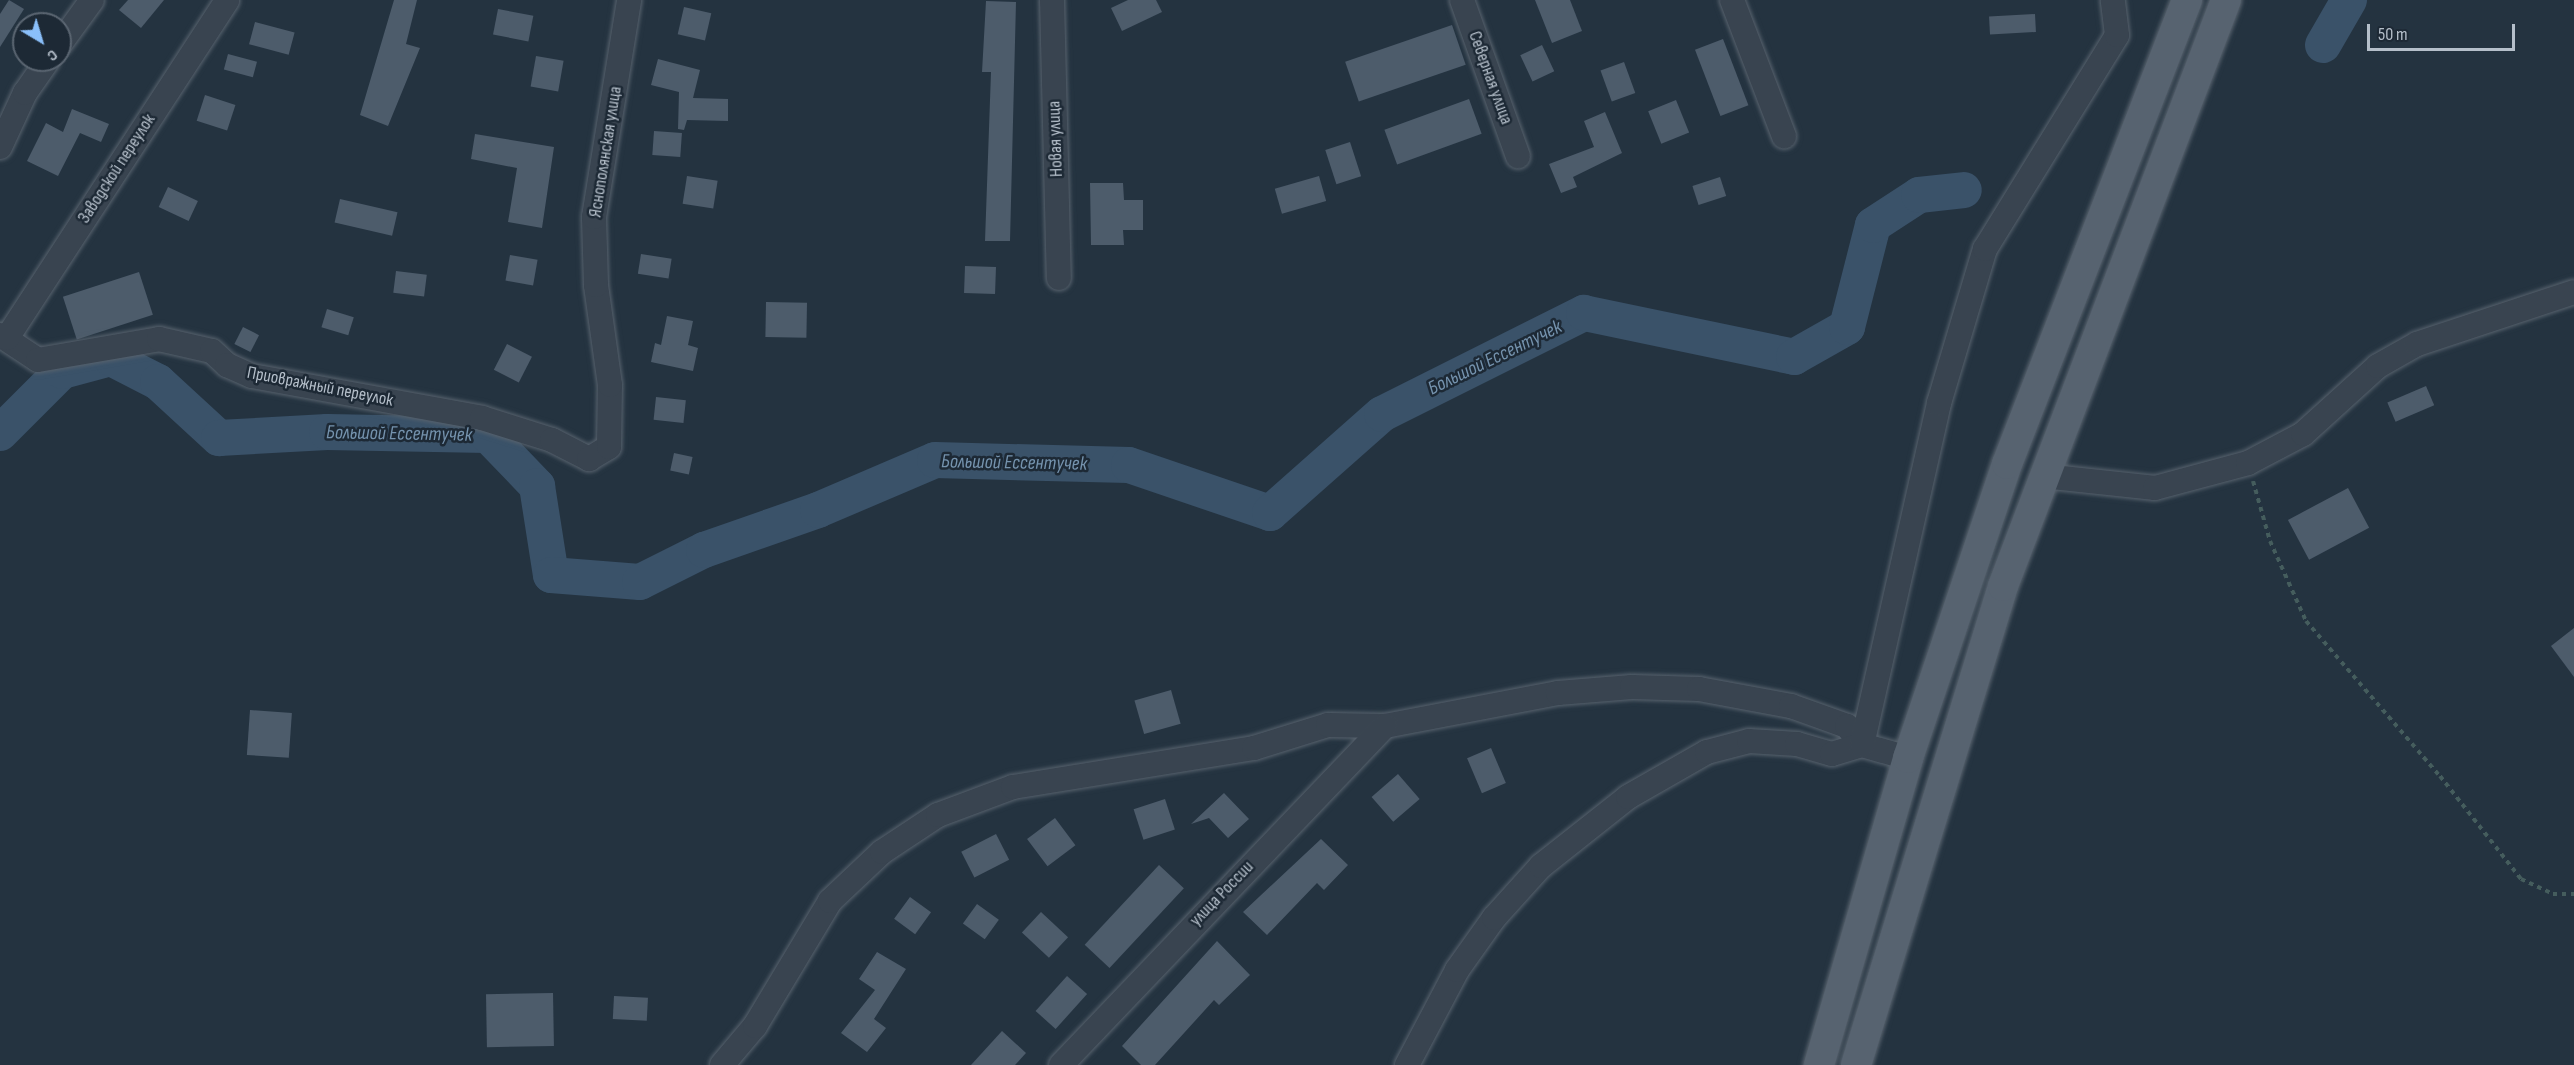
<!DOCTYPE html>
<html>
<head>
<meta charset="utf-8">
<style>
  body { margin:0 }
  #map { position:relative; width:2574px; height:1065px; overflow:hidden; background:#243340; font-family:"Sofia Sans Condensed",sans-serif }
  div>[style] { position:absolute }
  .river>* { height:36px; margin:-18px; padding:0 18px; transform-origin:18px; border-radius:18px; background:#3a5269 }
  .building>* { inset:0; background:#4d5c6b; transform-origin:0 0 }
  .path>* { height:4px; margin-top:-2px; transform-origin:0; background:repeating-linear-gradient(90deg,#455d5d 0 4.5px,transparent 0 9px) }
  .roads { filter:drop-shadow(0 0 2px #57626d) drop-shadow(0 0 2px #57626d) }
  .minor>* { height:24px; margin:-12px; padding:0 12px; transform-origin:12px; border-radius:12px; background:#394450 }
  .major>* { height:30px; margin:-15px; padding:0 15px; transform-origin:15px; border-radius:15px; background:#576370 }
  span { translate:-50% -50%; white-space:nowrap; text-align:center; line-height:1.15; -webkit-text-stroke:5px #1d2935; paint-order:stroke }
  .street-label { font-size:18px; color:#b5bfca }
  .water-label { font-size:20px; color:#7593ae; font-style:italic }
  .north { position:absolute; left:12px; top:12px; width:60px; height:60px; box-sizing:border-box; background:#1d2935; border:2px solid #5a6571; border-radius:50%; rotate:142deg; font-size:16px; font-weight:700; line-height:24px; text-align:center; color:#b5bfca }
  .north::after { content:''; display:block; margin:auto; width:21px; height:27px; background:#8abffa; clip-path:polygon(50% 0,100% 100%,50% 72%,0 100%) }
  .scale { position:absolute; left:2367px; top:24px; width:148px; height:27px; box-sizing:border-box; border:3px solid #b5bfca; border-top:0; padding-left:8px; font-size:18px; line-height:21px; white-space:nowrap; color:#b5bfca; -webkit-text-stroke:4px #1d2935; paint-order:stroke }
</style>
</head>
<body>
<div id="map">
  <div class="river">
    <i style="left:2323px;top:45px;width:52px;rotate:-60deg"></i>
    <i style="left:0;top:433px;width:88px;rotate:-45deg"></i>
    <i style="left:62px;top:371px;width:51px;rotate:-14.9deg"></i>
    <i style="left:111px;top:358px;width:53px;rotate:27.1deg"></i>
    <i style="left:158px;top:382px;width:83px;rotate:42.6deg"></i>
    <i style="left:219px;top:438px;width:108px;rotate:-3.2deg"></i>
    <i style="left:327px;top:432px;width:161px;rotate:1.1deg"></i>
    <i style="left:488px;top:435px;width:71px;rotate:46.1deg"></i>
    <i style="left:537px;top:486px;width:90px;rotate:81.1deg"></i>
    <i style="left:551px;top:575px;width:89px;rotate:4.5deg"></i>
    <i style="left:640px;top:582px;width:72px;rotate:-26.6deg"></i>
    <i style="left:704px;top:550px;width:121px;rotate:-19.3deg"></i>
    <i style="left:818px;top:510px;width:127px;rotate:-23.1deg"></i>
    <i style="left:935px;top:460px;width:194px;rotate:1.5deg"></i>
    <i style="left:1129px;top:465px;width:149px;rotate:18.8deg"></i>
    <i style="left:1270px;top:513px;width:149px;rotate:-41.5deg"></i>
    <i style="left:1382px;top:414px;width:226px;rotate:-26.6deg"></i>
    <i style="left:1584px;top:313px;width:215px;rotate:11.8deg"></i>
    <i style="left:1794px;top:357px;width:61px;rotate:-29.5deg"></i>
    <i style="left:1847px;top:327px;width:105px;rotate:-75.7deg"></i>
    <i style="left:1873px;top:225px;width:55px;rotate:-33.1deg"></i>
    <i style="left:1919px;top:195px;width:45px;rotate:-6.3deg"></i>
  </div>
  <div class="building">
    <i style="clip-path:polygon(9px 0,24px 9px,0 47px,0 14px)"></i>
    <i style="clip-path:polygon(128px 0,164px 0,141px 28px,119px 10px)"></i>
    <i style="clip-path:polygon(394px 0,417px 0,406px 44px,420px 48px,388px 126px,360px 115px)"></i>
    <i style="clip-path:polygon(1128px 0,1156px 0,1162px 12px,1122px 31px,1111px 8px)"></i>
    <i style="clip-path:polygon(1535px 0,1570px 0,1582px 31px,1552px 43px)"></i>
    <i style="clip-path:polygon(986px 1px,1016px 2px,1010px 241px,985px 241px,991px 72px,982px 72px)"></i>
    <i style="left:684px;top:7px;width:28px;height:28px;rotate:13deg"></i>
    <i style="left:498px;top:9px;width:36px;height:26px;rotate:11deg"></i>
    <i style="left:2035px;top:14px;width:18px;height:46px;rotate:87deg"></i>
    <i style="left:255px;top:22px;width:41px;height:23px;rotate:15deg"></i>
    <i style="left:1452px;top:25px;width:42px;height:113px;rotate:71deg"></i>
    <i style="left:1723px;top:39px;width:71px;height:30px;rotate:69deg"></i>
    <i style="left:1542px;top:45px;width:29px;height:24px;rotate:65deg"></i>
    <i style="left:228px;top:54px;width:30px;height:16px;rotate:15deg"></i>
    <i style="left:536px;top:56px;width:28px;height:31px;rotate:10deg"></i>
    <i style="clip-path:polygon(658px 59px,700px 70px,693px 98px,728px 99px,728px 121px,687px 120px,684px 130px,678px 129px,679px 92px,651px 85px)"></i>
    <i style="left:1624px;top:62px;width:33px;height:25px;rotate:70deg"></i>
    <i style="left:205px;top:95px;width:32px;height:27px;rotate:18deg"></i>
    <i style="left:1469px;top:99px;width:37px;height:90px;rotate:70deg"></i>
    <i style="left:1676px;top:100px;width:35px;height:30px;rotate:68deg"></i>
    <i style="clip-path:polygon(72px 109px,109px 124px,101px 142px,80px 133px,58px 176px,27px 161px,46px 123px,63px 132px)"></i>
    <i style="clip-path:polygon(1605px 112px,1622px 153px,1573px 177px,1577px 187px,1561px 193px,1549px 164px,1594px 147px,1584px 121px)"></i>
    <i style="left:654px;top:131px;width:28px;height:24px;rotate:4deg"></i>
    <i style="clip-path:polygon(475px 134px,554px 147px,542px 228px,508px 222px,517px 168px,471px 159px)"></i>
    <i style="left:1350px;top:142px;width:36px;height:26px;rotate:72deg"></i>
    <i style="left:687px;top:176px;width:31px;height:28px;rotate:9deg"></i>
    <i style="left:1319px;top:176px;width:26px;height:46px;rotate:74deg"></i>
    <i style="left:1720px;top:177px;width:20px;height:29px;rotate:72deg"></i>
    <i style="clip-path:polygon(1090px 183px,1123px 183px,1124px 200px,1143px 200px,1143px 230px,1123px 230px,1124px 245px,1091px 245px)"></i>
    <i style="left:168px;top:187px;width:33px;height:22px;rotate:25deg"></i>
    <i style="left:340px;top:199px;width:59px;height:24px;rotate:13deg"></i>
    <i style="left:641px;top:254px;width:31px;height:20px;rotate:9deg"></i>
    <i style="left:510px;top:255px;width:28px;height:26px;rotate:10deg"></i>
    <i style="left:965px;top:266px;width:31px;height:27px;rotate:2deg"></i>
    <i style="left:396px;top:271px;width:31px;height:22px;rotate:7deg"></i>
    <i style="left:139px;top:272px;width:45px;height:80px;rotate:72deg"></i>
    <i style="left:766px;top:302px;width:41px;height:35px;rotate:1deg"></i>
    <i style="left:327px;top:309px;width:28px;height:19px;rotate:17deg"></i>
    <i style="clip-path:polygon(667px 316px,693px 321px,688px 345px,698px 348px,693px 371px,651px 362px,655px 343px,661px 345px)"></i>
    <i style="left:243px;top:327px;width:18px;height:19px;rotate:27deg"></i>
    <i style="left:507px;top:344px;width:28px;height:29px;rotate:27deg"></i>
    <i style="left:2426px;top:386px;width:21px;height:42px;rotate:67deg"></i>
    <i style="left:656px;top:397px;width:30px;height:23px;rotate:6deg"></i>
    <i style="left:674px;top:453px;width:19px;height:18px;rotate:12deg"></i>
    <i style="left:2348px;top:488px;width:45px;height:68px;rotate:62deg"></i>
    <i style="clip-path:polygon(2574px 628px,2574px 677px,2551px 646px)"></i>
    <i style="left:1171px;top:690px;width:35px;height:38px;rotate:74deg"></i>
    <i style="left:250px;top:710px;width:42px;height:45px;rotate:4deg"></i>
    <i style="left:1491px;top:748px;width:38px;height:26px;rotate:67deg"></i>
    <i style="left:1398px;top:774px;width:33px;height:35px;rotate:49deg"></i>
    <i style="clip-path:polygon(1224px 793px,1249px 819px,1228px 838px,1209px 818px,1191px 824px)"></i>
    <i style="left:1165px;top:799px;width:32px;height:33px;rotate:72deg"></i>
    <i style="left:1055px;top:818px;width:34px;height:35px;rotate:53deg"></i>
    <i style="left:996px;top:834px;width:29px;height:39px;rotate:63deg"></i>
    <i style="clip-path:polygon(1321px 839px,1348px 865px,1324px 890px,1317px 883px,1267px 935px,1243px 912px)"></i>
    <i style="left:1159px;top:865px;width:34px;height:109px;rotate:43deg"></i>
    <i style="left:910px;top:897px;width:26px;height:27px;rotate:36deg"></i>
    <i style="left:977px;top:904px;width:27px;height:24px;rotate:36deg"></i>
    <i style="left:1041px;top:912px;width:37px;height:28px;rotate:43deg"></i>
    <i style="clip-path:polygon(1217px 941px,1250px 975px,1219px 1005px,1214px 1000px,1155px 1065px,1141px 1065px,1122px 1046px)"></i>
    <i style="clip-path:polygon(877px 952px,906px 969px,874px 1019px,886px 1028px,867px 1052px,841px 1033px,875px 990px,859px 979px)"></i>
    <i style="left:1067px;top:976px;width:27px;height:47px;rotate:42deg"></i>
    <i style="left:553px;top:993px;width:53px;height:67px;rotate:89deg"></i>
    <i style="left:614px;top:996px;width:34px;height:23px;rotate:3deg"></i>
    <i style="clip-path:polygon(1002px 1031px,1026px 1053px,1015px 1065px,971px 1065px)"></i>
  </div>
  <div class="path">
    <i style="left:2253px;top:481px;width:62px;rotate:74.2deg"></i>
    <i style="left:2270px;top:541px;width:88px;rotate:65.8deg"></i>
    <i style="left:2306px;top:621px;width:205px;rotate:49.2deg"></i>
    <i style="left:2440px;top:776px;width:131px;rotate:51.8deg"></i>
    <i style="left:2521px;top:879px;width:35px;rotate:25deg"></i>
    <i style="left:2553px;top:894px;width:21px"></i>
  </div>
  <div class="roads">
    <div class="minor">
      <i style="left:1052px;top:0;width:278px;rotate:88.6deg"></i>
      <i style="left:1462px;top:0;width:166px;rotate:70.3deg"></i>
      <i style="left:1732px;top:0;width:146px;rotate:69.1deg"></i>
      <i style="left:60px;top:44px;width:54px;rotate:-54deg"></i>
      <i style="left:0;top:147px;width:60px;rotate:-65.2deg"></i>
      <i style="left:25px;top:93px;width:40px;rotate:-55.1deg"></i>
      <i style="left:0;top:335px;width:45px;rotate:33.3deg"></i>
      <i style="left:38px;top:360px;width:123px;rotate:-9.8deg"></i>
      <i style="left:159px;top:339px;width:54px;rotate:12.8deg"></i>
      <i style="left:212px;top:351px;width:21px;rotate:43deg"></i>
      <i style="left:227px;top:365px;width:27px;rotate:24deg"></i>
      <i style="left:252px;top:376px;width:234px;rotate:10.3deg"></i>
      <i style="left:482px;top:418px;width:73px;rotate:17.4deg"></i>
      <i style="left:552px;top:440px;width:42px;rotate:27.2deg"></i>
      <i style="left:589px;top:459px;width:23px;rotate:-31deg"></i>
      <i style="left:609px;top:447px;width:62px;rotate:-89.1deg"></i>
      <i style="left:610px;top:385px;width:101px;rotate:-98deg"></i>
      <i style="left:596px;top:285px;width:68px;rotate:-91.7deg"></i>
      <i style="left:594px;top:217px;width:220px;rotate:-80.8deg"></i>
      <i style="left:7px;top:338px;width:403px;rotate:-56.9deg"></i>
      <i style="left:2043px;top:476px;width:113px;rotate:6.1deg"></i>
      <i style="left:2155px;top:488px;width:96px;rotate:-15deg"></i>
      <i style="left:2248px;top:463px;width:62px;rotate:-27.8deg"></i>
      <i style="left:2303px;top:434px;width:101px;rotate:-42.2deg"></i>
      <i style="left:2378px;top:366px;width:45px;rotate:-29.4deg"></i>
      <i style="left:2417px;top:344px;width:165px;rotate:-18.3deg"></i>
      <i style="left:722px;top:1065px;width:51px;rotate:-49.8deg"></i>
      <i style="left:755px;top:1026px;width:146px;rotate:-59deg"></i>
      <i style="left:830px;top:901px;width:71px;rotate:-43.3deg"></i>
      <i style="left:882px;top:852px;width:67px;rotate:-33.5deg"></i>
      <i style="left:938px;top:815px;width:80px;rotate:-20.5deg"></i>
      <i style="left:1013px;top:787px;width:244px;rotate:-9.2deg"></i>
      <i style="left:1254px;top:748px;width:77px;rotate:-17.3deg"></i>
      <i style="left:1328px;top:725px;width:57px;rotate:1deg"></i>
      <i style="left:1385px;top:726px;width:176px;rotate:-10.8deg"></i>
      <i style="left:1558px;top:693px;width:74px;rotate:-4.6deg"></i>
      <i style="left:1632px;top:687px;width:67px;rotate:1.7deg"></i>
      <i style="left:1699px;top:689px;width:94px;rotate:10.5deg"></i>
      <i style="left:1791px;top:706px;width:59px;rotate:19.7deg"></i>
      <i style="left:1847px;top:726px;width:24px;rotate:52deg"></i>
      <i style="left:1862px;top:745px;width:48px;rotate:15.8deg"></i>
      <i style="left:1061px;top:1065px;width:469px;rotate:-46.3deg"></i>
      <i style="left:1407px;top:1065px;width:107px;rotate:-62.2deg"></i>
      <i style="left:1457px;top:970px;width:64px;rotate:-54.6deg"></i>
      <i style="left:1494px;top:918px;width:70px;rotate:-47.9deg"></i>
      <i style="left:1541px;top:866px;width:111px;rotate:-38.4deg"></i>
      <i style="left:1628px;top:797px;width:91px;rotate:-29.7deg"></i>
      <i style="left:1707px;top:752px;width:43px;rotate:-14.7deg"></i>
      <i style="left:1749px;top:741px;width:48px;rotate:3.6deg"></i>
      <i style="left:1797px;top:744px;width:36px;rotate:16deg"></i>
      <i style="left:1832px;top:754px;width:31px;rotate:-17deg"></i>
      <i style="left:1862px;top:745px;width:351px;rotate:-77.3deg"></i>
      <i style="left:1939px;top:403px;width:161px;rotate:-73.4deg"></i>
      <i style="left:1985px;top:249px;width:251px;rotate:-58.3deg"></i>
      <i style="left:2117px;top:35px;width:35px;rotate:-97deg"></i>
    </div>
    <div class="major">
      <i style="left:1819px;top:1065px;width:320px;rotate:-73.8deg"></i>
      <i style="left:1908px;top:758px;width:310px;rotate:-71.4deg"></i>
      <i style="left:2007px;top:464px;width:498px;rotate:-68.8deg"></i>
      <i style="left:1856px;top:1065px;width:501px;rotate:-72.94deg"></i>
      <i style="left:2003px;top:586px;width:627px;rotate:-69.17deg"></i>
    </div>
  </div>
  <div class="street-label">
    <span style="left:1490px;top:78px;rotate:70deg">Северная улица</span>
    <span style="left:1056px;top:139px;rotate:-92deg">Новая улица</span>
    <span style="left:606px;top:152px;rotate:-81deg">Яснополянская улица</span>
    <span style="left:117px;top:169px;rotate:-57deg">Заводской переулок</span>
    <span style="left:320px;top:387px;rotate:11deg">Приовражный переулок</span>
    <span style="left:1222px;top:894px;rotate:-46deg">улица России</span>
  </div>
  <div class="water-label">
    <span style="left:1495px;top:358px;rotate:-26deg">Большой Ессентучек</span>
    <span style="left:399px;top:434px;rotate:1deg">Большой Ессентучек</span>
    <span style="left:1014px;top:463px;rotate:1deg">Большой Ессентучек</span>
  </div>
  <div class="north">С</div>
  <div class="scale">50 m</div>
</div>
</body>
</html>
